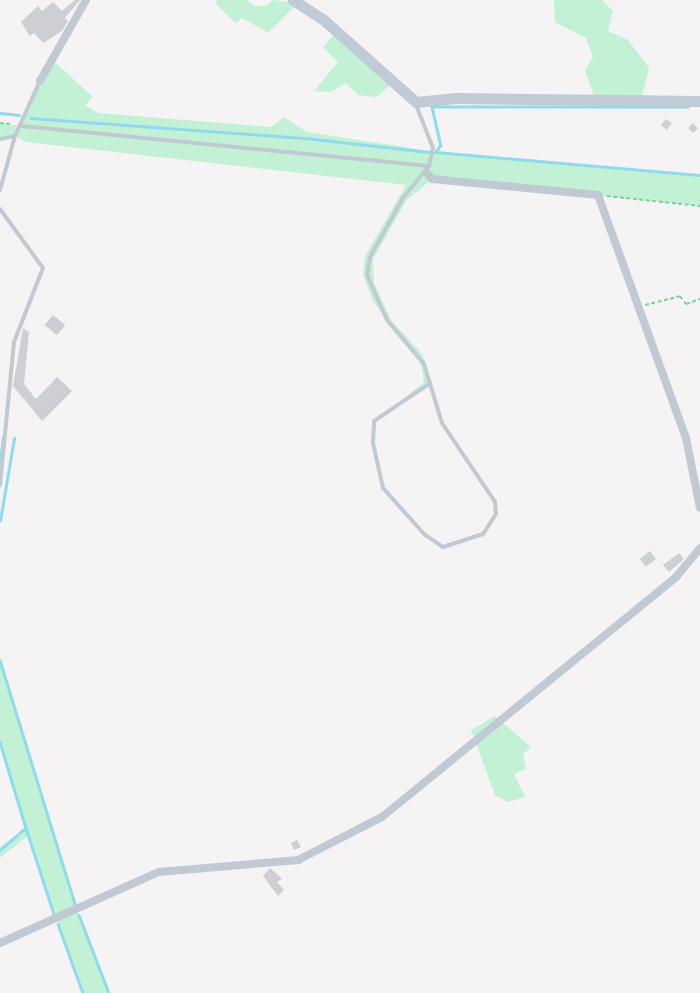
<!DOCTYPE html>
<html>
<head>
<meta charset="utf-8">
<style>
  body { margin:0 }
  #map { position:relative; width:700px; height:993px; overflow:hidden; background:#f5f3f3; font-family:Figtree,sans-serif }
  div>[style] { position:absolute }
  .green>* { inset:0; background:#c3f1d5 }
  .stream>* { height:2.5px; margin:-1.25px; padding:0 1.25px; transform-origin:1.25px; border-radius:1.25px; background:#90daee }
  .building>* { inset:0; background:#cdcfd5; transform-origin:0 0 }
  .path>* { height:2px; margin-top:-1px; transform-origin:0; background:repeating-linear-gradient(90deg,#7ad0a6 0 4px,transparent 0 6.5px) }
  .lane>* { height:4px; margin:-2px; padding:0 2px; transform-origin:2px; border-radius:2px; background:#c1cad2 }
  .street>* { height:8px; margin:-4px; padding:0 4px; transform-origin:4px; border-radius:4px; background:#c1cad2 }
  .secondary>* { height:11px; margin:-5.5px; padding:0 5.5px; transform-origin:5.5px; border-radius:5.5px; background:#c1cbd6 }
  span { translate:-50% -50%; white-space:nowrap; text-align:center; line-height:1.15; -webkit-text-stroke:4px #fff; paint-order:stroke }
</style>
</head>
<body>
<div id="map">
  <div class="green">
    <i style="clip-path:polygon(217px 0,248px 0,254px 6px,267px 6px,272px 0,298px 3px,268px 33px,242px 18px,235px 23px,216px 4px)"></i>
    <i style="clip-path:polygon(554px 0,602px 0,613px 11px,608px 31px,628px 40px,649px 68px,641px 101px,595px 100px,585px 70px,593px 57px,586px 38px,555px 22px)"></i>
    <i style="clip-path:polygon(337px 31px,394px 82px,376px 97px,358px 95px,346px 83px,331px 92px,314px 91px,338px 62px,323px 47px)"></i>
    <i style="clip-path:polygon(50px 58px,93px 97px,85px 105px,98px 113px,271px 127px,284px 117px,307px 132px,437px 152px,700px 175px,700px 206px,432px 179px,406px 201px,373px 259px,374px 283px,391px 320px,423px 355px,429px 384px,398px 403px,424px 382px,422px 369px,419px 359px,373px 302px,363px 274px,365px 256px,406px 185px,26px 142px,15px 136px,0 139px,0 123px,22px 126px)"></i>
    <i style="clip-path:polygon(0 660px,76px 909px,109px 993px,83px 993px,28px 836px,0 858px,0 847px,26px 828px,0 742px)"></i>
    <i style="clip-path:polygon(495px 716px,531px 747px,523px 754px,526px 769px,514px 774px,525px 797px,508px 802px,495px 795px,471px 730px)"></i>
  </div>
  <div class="stream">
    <i style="left:688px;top:107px;width:256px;rotate:180deg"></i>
    <i style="left:432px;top:107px;width:39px;rotate:77deg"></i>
    <i style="left:441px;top:145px;width:9px;rotate:126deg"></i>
    <i style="left:436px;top:152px;width:265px;rotate:5deg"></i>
    <i style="left:0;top:113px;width:19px;rotate:6deg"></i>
    <i style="left:31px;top:118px;width:275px;rotate:4.2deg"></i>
    <i style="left:305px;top:138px;width:124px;rotate:6.5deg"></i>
    <i style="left:0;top:461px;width:24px;rotate:-83deg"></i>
    <i style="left:0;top:521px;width:84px;rotate:-80.4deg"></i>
    <i style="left:0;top:660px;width:255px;rotate:72.9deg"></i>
    <i style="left:0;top:742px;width:90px;rotate:73.2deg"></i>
    <i style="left:26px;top:828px;width:35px;rotate:139deg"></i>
    <i style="left:26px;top:828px;width:90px;rotate:72deg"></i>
    <i style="left:79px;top:915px;width:84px;rotate:69deg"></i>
    <i style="left:58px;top:924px;width:73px;rotate:70.1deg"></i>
  </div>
  <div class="building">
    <i style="clip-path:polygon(75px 0,80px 0,65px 18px,68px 21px,62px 31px,43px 43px,34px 33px,30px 36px,21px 22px,38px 6px,42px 11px,53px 2px,62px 11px)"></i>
    <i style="clip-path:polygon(666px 119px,672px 123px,667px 130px,661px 125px)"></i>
    <i style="clip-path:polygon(693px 123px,698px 129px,693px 133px,688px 128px)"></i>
    <i style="left:53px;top:315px;width:16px;height:13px;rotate:40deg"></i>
    <i style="clip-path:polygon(23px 328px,29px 332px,24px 384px,36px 399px,57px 377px,72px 391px,42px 421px,13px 386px)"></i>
    <i style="left:650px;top:551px;width:10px;height:13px;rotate:53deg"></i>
    <i style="clip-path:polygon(679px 553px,684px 559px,669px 572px,663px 565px)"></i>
    <i style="clip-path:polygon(297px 840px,301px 847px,294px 850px,291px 843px)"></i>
    <i style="clip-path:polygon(270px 868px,282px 879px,277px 882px,284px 890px,278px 896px,263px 876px)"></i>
  </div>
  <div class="path">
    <i style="left:0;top:123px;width:13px;rotate:4deg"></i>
    <i style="left:607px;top:196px;width:94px;rotate:6.1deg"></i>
    <i style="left:645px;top:305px;width:36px;rotate:-14deg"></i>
    <i style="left:680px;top:296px;width:10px;rotate:53deg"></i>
    <i style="left:686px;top:304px;width:15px;rotate:-20deg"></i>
  </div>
  <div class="lane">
    <i style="left:416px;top:105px;width:46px;rotate:68.4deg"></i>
    <i style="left:433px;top:148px;width:18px;rotate:103deg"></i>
    <i style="left:429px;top:166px;width:41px;rotate:129.1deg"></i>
    <i style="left:403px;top:198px;width:68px;rotate:119.2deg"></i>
    <i style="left:370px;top:257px;width:18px;rotate:99deg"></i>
    <i style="left:367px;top:275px;width:49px;rotate:66deg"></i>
    <i style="left:387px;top:320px;width:57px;rotate:49.9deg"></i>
    <i style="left:424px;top:364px;width:62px;rotate:73deg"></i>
    <i style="left:442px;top:423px;width:95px;rotate:56.1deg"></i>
    <i style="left:495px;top:502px;width:12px;rotate:85deg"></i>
    <i style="left:496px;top:514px;width:24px;rotate:123deg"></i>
    <i style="left:483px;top:534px;width:42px;rotate:162deg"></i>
    <i style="left:443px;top:547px;width:22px;rotate:-146deg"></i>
    <i style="left:425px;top:535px;width:63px;rotate:-131.8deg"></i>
    <i style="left:383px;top:488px;width:46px;rotate:-102.5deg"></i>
    <i style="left:373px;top:443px;width:22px;rotate:-87deg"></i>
    <i style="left:374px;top:421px;width:66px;rotate:-33.9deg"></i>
    <i style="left:22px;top:126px;width:409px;rotate:5.6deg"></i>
    <i style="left:0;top:139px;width:15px;rotate:-11deg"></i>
    <i style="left:0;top:190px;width:56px;rotate:-74.5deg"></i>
    <i style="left:15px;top:136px;width:60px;rotate:-65.6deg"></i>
    <i style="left:0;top:209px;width:73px;rotate:53.9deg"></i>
    <i style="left:43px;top:268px;width:79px;rotate:111.4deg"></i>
    <i style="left:14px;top:342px;width:144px;rotate:95.6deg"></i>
  </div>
  <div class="street">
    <i style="left:40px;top:81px;width:93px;rotate:-60.4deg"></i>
    <i style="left:427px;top:173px;width:8px;rotate:50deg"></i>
    <i style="left:432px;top:179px;width:167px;rotate:5.5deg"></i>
    <i style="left:598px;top:195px;width:258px;rotate:70.1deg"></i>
    <i style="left:686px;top:438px;width:71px;rotate:78.7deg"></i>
    <i style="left:0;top:943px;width:174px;rotate:-24.1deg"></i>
    <i style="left:159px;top:872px;width:140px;rotate:-4.9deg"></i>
    <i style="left:298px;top:860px;width:94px;rotate:-27.1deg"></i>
    <i style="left:382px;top:817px;width:380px;rotate:-39.2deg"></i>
    <i style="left:676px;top:577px;width:38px;rotate:-50deg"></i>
  </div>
  <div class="secondary">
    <i style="left:293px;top:0;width:38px;rotate:33deg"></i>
    <i style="left:325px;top:21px;width:122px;rotate:41.7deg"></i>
    <i style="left:416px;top:102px;width:40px;rotate:-5.7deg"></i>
    <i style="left:456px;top:98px;width:244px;rotate:0.7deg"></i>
  </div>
</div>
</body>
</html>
